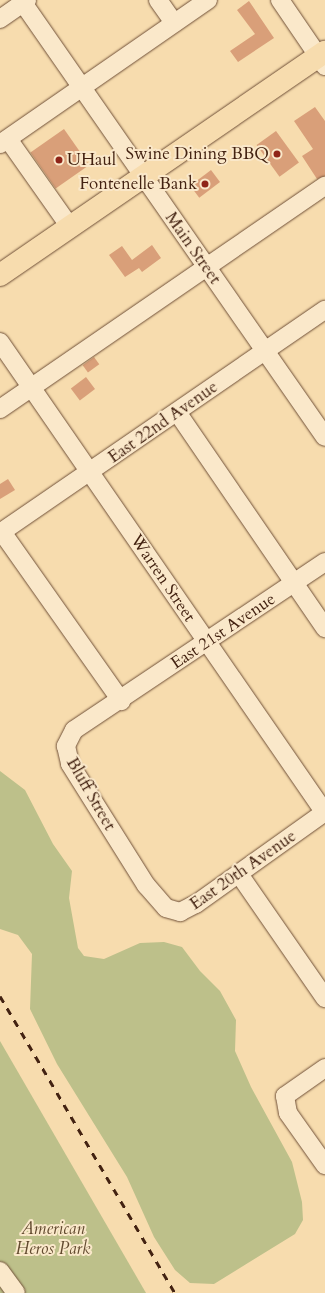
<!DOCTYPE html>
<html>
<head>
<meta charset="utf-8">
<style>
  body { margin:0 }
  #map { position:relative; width:325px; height:1293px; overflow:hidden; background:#f7dcae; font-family:Cardo,serif }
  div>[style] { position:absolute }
  .green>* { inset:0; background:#bdc08a }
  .building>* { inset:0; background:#d99f79; transform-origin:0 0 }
  .roads { filter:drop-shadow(0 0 1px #705038) drop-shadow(0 0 1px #705038) }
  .minor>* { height:18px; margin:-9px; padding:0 9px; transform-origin:9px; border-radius:9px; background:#fae8ca }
  .major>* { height:22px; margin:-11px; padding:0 11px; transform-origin:11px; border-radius:11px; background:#f7dcae }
  .rail>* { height:3px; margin-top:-1.5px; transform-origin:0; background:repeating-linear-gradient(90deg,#432211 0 7px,transparent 0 14px) }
  .dots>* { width:11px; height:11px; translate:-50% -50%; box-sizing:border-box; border:2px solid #fae8ca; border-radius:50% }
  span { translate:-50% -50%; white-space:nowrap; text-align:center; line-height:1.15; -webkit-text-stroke:4px #fae8ca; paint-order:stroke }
  .poi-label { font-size:17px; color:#432211 }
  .right { translate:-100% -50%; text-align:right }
  .left { translate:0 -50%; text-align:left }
  .street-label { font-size:17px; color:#432211 }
  .park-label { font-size:17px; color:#624a2f; font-style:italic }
</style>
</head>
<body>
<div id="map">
  <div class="green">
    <i style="clip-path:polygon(0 771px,25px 790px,53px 844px,72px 871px,69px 898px,78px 948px,84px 956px,104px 959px,140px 943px,164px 942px,182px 947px,200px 971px,220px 991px,236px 1020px,235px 1051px,251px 1087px,292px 1162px,302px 1202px,303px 1220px,295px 1234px,214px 1284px,190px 1283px,175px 1270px,154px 1237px,127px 1177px,57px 1064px,30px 1009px,32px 954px,18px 935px,0 929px)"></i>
    <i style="clip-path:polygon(0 1041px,146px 1293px,0 1293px)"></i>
  </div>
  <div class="building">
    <i style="clip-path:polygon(249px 1px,274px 38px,238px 62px,230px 51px,255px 34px,237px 10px)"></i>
    <i style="clip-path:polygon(315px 107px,325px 121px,325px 176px,317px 179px,302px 156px,313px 149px,294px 121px)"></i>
    <i style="left:64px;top:129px;width:44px;height:41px;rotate:55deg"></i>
    <i style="left:276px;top:131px;width:39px;height:24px;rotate:54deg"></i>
    <i style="left:211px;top:170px;width:15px;height:26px;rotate:53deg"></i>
    <i style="clip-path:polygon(152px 245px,161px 258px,142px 272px,139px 268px,125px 277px,109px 255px,122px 246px,132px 260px)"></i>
    <i style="left:94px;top:357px;width:9px;height:14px;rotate:54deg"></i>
    <i style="left:86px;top:377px;width:15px;height:19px;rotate:53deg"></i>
    <i style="clip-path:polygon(8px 479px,15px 490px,0 499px,0 484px)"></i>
  </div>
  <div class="roads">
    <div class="minor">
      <i style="left:21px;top:0;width:532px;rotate:55.18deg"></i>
      <i style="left:158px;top:0;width:28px;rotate:55deg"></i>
      <i style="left:280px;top:0;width:80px;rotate:55.7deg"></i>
      <i style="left:0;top:19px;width:33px;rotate:-35deg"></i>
      <i style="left:8px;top:139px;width:108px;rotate:54.8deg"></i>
      <i style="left:0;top:144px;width:253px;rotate:-34.7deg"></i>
      <i style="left:0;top:342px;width:572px;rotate:55.39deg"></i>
      <i style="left:0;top:409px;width:394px;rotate:-34.5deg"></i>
      <i style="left:177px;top:412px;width:262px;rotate:55.6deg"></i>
      <i style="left:2px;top:532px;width:207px;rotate:54.8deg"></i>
      <i style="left:0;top:533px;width:394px;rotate:-34.5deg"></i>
      <i style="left:325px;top:562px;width:302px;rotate:146.2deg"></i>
      <i style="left:74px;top:730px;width:18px;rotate:117deg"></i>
      <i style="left:66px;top:746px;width:18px;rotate:77deg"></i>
      <i style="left:70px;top:764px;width:143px;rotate:57.9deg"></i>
      <i style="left:146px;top:885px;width:30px;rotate:49deg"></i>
      <i style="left:166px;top:908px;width:15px;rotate:16deg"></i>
      <i style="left:180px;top:912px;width:18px;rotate:-27deg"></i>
      <i style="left:196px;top:904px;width:158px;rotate:-35.5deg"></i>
      <i style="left:239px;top:874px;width:151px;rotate:55.3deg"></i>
      <i style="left:325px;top:1068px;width:49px;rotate:145deg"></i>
      <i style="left:285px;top:1096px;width:17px;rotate:80deg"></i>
      <i style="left:288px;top:1113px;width:64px;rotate:54.6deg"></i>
      <i style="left:0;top:1271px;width:27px;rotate:54deg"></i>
    </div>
    <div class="major">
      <i style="left:0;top:275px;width:394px;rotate:-34.5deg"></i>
    </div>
  </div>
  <div class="rail">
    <i style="left:0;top:996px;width:345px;rotate:59.5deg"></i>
  </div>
  <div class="dots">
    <i style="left:277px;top:154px;background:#8f2418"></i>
    <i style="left:59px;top:160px;background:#8f2418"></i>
    <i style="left:205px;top:184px;background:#8f2418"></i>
  </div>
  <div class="poi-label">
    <span class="right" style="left:269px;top:154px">Swine Dining BBQ</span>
    <span class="left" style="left:67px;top:160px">UHaul</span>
    <span class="right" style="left:197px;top:184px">Fontenelle Bank</span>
  </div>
  <div class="street-label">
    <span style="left:193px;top:248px;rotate:55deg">Main Street</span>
    <span style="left:163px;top:422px;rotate:-35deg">East 22nd Avenue</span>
    <span style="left:163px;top:578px;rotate:56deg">Warren Street</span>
    <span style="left:223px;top:631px;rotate:-34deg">East 21st Avenue</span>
    <span style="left:91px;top:794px;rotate:60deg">Bluff Street</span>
    <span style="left:243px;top:870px;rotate:-35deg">East 20th Avenue</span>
  </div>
  <div class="park-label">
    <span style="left:53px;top:1239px">American<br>Heros Park</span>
  </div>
</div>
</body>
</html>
